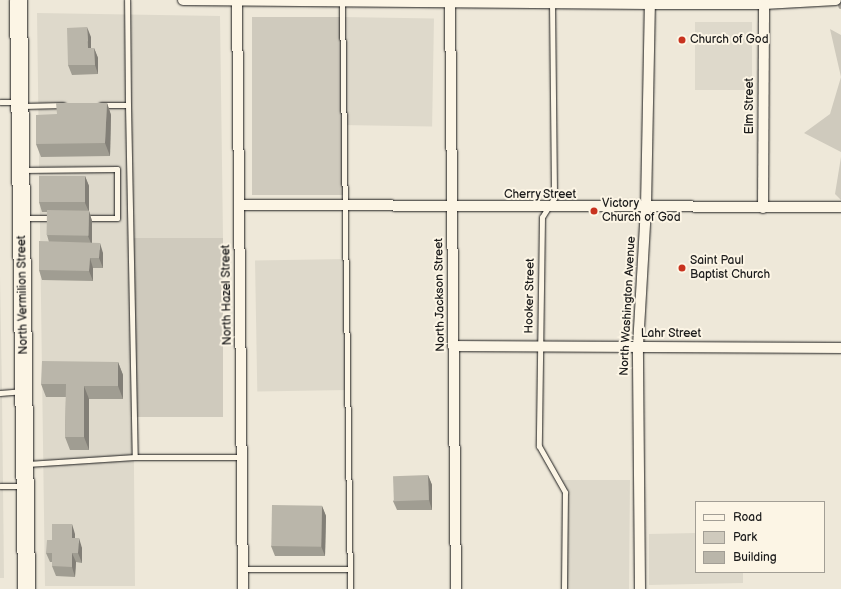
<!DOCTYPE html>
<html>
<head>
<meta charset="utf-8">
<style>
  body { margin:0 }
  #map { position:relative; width:841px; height:589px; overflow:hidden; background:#eee8d9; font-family:"Balsamiq Sans",sans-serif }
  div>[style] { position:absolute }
  .built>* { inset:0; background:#ded9cb; transform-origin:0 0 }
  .green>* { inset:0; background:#cfcabd; transform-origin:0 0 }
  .stream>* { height:3.5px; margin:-1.75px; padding:0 1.75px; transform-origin:1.75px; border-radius:1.75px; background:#a7a299 }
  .roads { filter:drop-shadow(0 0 1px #1c1c1c) drop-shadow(0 0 1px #1c1c1c) }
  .lane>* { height:5px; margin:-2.5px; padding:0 2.5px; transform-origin:2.5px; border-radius:2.5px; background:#fcf5e5 }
  .street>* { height:10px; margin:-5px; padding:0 5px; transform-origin:5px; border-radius:5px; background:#fcf5e5 }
  .primary>* { height:17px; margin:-8.5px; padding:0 8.5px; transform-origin:8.5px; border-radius:8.5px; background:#fcf5e5 }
  .wall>* { inset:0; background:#a09d92 }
  .shaded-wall>* { inset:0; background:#827f77 }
  .building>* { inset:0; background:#bab6aa; transform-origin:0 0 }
  .dots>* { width:11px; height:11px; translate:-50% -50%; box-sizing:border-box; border:2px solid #fcf5e5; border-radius:50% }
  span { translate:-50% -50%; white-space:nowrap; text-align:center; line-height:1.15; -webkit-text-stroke:4px #fcf5e5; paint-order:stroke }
  .poi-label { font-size:12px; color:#1c1c1c }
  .left { translate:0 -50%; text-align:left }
  .street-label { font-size:12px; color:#1c1c1c }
  .legend { position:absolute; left:695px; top:501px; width:130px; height:72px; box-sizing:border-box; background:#fcf5e5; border:1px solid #a29e95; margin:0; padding:5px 7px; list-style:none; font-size:12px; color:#1c1c1c }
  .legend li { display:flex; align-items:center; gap:8px; height:20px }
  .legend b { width:20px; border:1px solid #a29e95 }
</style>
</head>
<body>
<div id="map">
  <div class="built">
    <i style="clip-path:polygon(37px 13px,220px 16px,223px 238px,132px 238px,135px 586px,45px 586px)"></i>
    <i style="left:343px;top:17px;width:91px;height:108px;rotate:1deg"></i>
    <i style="left:695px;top:22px;width:57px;height:68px"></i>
    <i style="left:346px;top:259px;width:131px;height:91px;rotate:89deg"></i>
    <i style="clip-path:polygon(0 276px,2px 393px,4px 578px,0 578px)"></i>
    <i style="clip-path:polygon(558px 480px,630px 480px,629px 589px,564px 589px,565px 492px)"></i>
    <i style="clip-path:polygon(696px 533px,696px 572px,743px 572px,743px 583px,649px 585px,649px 534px)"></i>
  </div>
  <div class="green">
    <i style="left:343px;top:17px;width:178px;height:91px;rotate:90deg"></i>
    <i style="clip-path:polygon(830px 29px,841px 35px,841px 152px,804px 133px,830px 114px,841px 77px)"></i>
    <i style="clip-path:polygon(841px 157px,841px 200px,835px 194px)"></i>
    <i style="left:131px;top:238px;width:92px;height:179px"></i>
  </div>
  <div class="stream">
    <i style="left:839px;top:0;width:7px;rotate:74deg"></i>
  </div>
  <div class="roads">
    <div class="lane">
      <i style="left:342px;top:1px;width:588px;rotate:89.22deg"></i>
      <i style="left:552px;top:2px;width:196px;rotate:89.4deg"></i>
      <i style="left:554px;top:198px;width:22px;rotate:122deg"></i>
      <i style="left:542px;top:217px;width:229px;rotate:90.8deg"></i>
      <i style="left:539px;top:446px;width:53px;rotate:60.5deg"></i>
      <i style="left:565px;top:492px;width:97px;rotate:90.6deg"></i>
      <i style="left:0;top:102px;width:17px"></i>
      <i style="left:101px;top:105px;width:27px"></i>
      <i style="left:128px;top:105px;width:105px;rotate:-90.5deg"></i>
      <i style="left:128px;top:105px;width:352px;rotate:88.9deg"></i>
      <i style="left:23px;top:106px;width:40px;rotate:-1.4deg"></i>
      <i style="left:22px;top:170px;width:95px;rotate:-0.6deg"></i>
      <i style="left:117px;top:169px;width:49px;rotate:90deg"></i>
      <i style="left:117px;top:218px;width:32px;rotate:180deg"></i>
      <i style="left:23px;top:218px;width:30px"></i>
      <i style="left:0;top:393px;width:21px;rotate:-5deg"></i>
      <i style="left:27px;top:464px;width:108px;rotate:-3.7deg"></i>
      <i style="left:135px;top:457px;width:106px"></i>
      <i style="left:0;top:486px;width:22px"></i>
      <i style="left:243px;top:569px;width:106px"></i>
    </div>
    <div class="street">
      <i style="left:183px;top:0;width:467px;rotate:0.5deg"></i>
      <i style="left:650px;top:4px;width:114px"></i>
      <i style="left:764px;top:4px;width:72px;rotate:-3.2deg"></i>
      <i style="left:237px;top:0;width:589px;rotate:89.42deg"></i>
      <i style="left:450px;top:0;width:589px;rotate:89.42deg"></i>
      <i style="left:239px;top:205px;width:602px;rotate:0.19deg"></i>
      <i style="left:763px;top:208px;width:204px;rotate:-89.7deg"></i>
      <i style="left:453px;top:346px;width:388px;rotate:0.3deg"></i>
      <i style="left:640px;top:589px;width:243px;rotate:-90.5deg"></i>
      <i style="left:638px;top:346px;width:139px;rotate:-86.7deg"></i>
      <i style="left:646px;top:207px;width:207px;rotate:-88.9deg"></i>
    </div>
    <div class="primary">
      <i style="left:18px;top:0;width:589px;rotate:89.22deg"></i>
    </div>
  </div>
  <div class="wall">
    <i style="clip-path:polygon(91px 37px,91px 48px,94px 48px,98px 58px,98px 74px,72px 75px,68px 65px)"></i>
    <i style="clip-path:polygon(107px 103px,111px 115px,110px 156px,41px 157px,36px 144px,57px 114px)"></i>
    <i style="clip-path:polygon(85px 176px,89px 186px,89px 211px,92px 221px,92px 243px,103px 253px,103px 268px,93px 268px,93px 281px,42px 280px,39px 270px,49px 242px,47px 235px,47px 212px,42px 212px,39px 202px)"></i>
    <i style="clip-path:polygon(118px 362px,123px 375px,123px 399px,89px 399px,89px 450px,70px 450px,65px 437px,66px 397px,46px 397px,41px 384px)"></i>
    <i style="clip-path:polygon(428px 475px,432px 485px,432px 510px,397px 510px,393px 501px)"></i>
    <i style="clip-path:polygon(322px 506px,326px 516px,325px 556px,275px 556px,271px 546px)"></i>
    <i style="clip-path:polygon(75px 534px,75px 538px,82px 548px,82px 563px,76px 562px,75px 577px,56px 576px,52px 566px,52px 562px,50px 562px,46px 553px,52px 540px)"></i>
  </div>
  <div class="shaded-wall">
    <i style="clip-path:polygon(87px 27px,91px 37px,91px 58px,88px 48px)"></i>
    <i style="clip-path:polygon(94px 48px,98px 58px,98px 74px,95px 65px)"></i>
    <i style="clip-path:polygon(107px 103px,111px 115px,110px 156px,105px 143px)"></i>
    <i style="clip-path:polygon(85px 176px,89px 186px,89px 211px,92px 221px,92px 246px,88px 236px,89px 212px,85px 203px)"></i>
    <i style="clip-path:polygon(100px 243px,103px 253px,103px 268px,99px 258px)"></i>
    <i style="clip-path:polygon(90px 258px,93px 268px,93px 281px,89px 271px)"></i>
    <i style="clip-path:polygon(118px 362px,123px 375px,123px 399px,118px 386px)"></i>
    <i style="clip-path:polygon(84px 386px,89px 399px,89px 450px,84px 437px)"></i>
    <i style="clip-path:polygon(428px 475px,432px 485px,432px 510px,429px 500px)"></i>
    <i style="clip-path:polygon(322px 506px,326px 516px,325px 556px,321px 546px)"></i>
    <i style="clip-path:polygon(72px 524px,75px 534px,75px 548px,72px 538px)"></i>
    <i style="clip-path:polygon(79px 538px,82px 548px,82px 563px,78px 553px)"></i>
    <i style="clip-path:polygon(72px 553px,76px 562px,75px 577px,72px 567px)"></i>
  </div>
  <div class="building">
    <i style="clip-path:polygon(87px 27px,88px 48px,94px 48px,95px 65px,68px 65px,67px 28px)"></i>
    <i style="clip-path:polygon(56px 103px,107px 103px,105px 143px,36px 144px,36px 115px,57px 114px)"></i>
    <i style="left:39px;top:176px;width:46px;height:26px"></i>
    <i style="left:47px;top:210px;width:42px;height:25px;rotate:1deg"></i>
    <i style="clip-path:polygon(39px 241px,100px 243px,99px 258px,90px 258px,89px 271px,39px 270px)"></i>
    <i style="clip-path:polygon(42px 361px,118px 362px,118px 386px,84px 386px,84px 437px,65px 437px,66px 384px,41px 384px)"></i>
    <i style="left:428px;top:475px;width:25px;height:35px;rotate:88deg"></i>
    <i style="left:272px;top:505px;width:50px;height:41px;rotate:1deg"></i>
    <i style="clip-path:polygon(52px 524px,72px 524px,72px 538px,79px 538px,78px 553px,72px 553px,72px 567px,52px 566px,52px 553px,46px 553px,47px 540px,52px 540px)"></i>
  </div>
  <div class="dots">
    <i style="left:682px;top:40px;background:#c8321e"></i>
    <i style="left:594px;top:211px;background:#c8321e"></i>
    <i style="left:682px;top:268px;background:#c8321e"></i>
  </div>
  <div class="poi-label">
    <span class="left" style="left:690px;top:40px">Church of God</span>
    <span class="left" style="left:602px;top:211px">Victory<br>Church of God</span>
    <span class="left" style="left:690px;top:268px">Saint Paul<br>Baptist Church</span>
  </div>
  <div class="street-label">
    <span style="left:750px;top:106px;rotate:-90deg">Elm Street</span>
    <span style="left:540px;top:195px">Cherry Street</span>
    <span style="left:23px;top:295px;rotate:-91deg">North Vermilion Street</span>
    <span style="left:227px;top:295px;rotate:-91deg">North Hazel Street</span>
    <span style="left:440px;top:295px;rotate:-91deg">North Jackson Street</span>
    <span style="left:530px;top:296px;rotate:-89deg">Hooker Street</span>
    <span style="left:628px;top:306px;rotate:-87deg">North Washington Avenue</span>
    <span style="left:671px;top:334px">Lahr Street</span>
  </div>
  <ul class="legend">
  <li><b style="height:5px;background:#fcf5e5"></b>Road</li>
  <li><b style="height:11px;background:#cfcabd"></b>Park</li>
  <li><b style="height:11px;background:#bab6aa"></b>Building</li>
  </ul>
</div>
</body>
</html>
